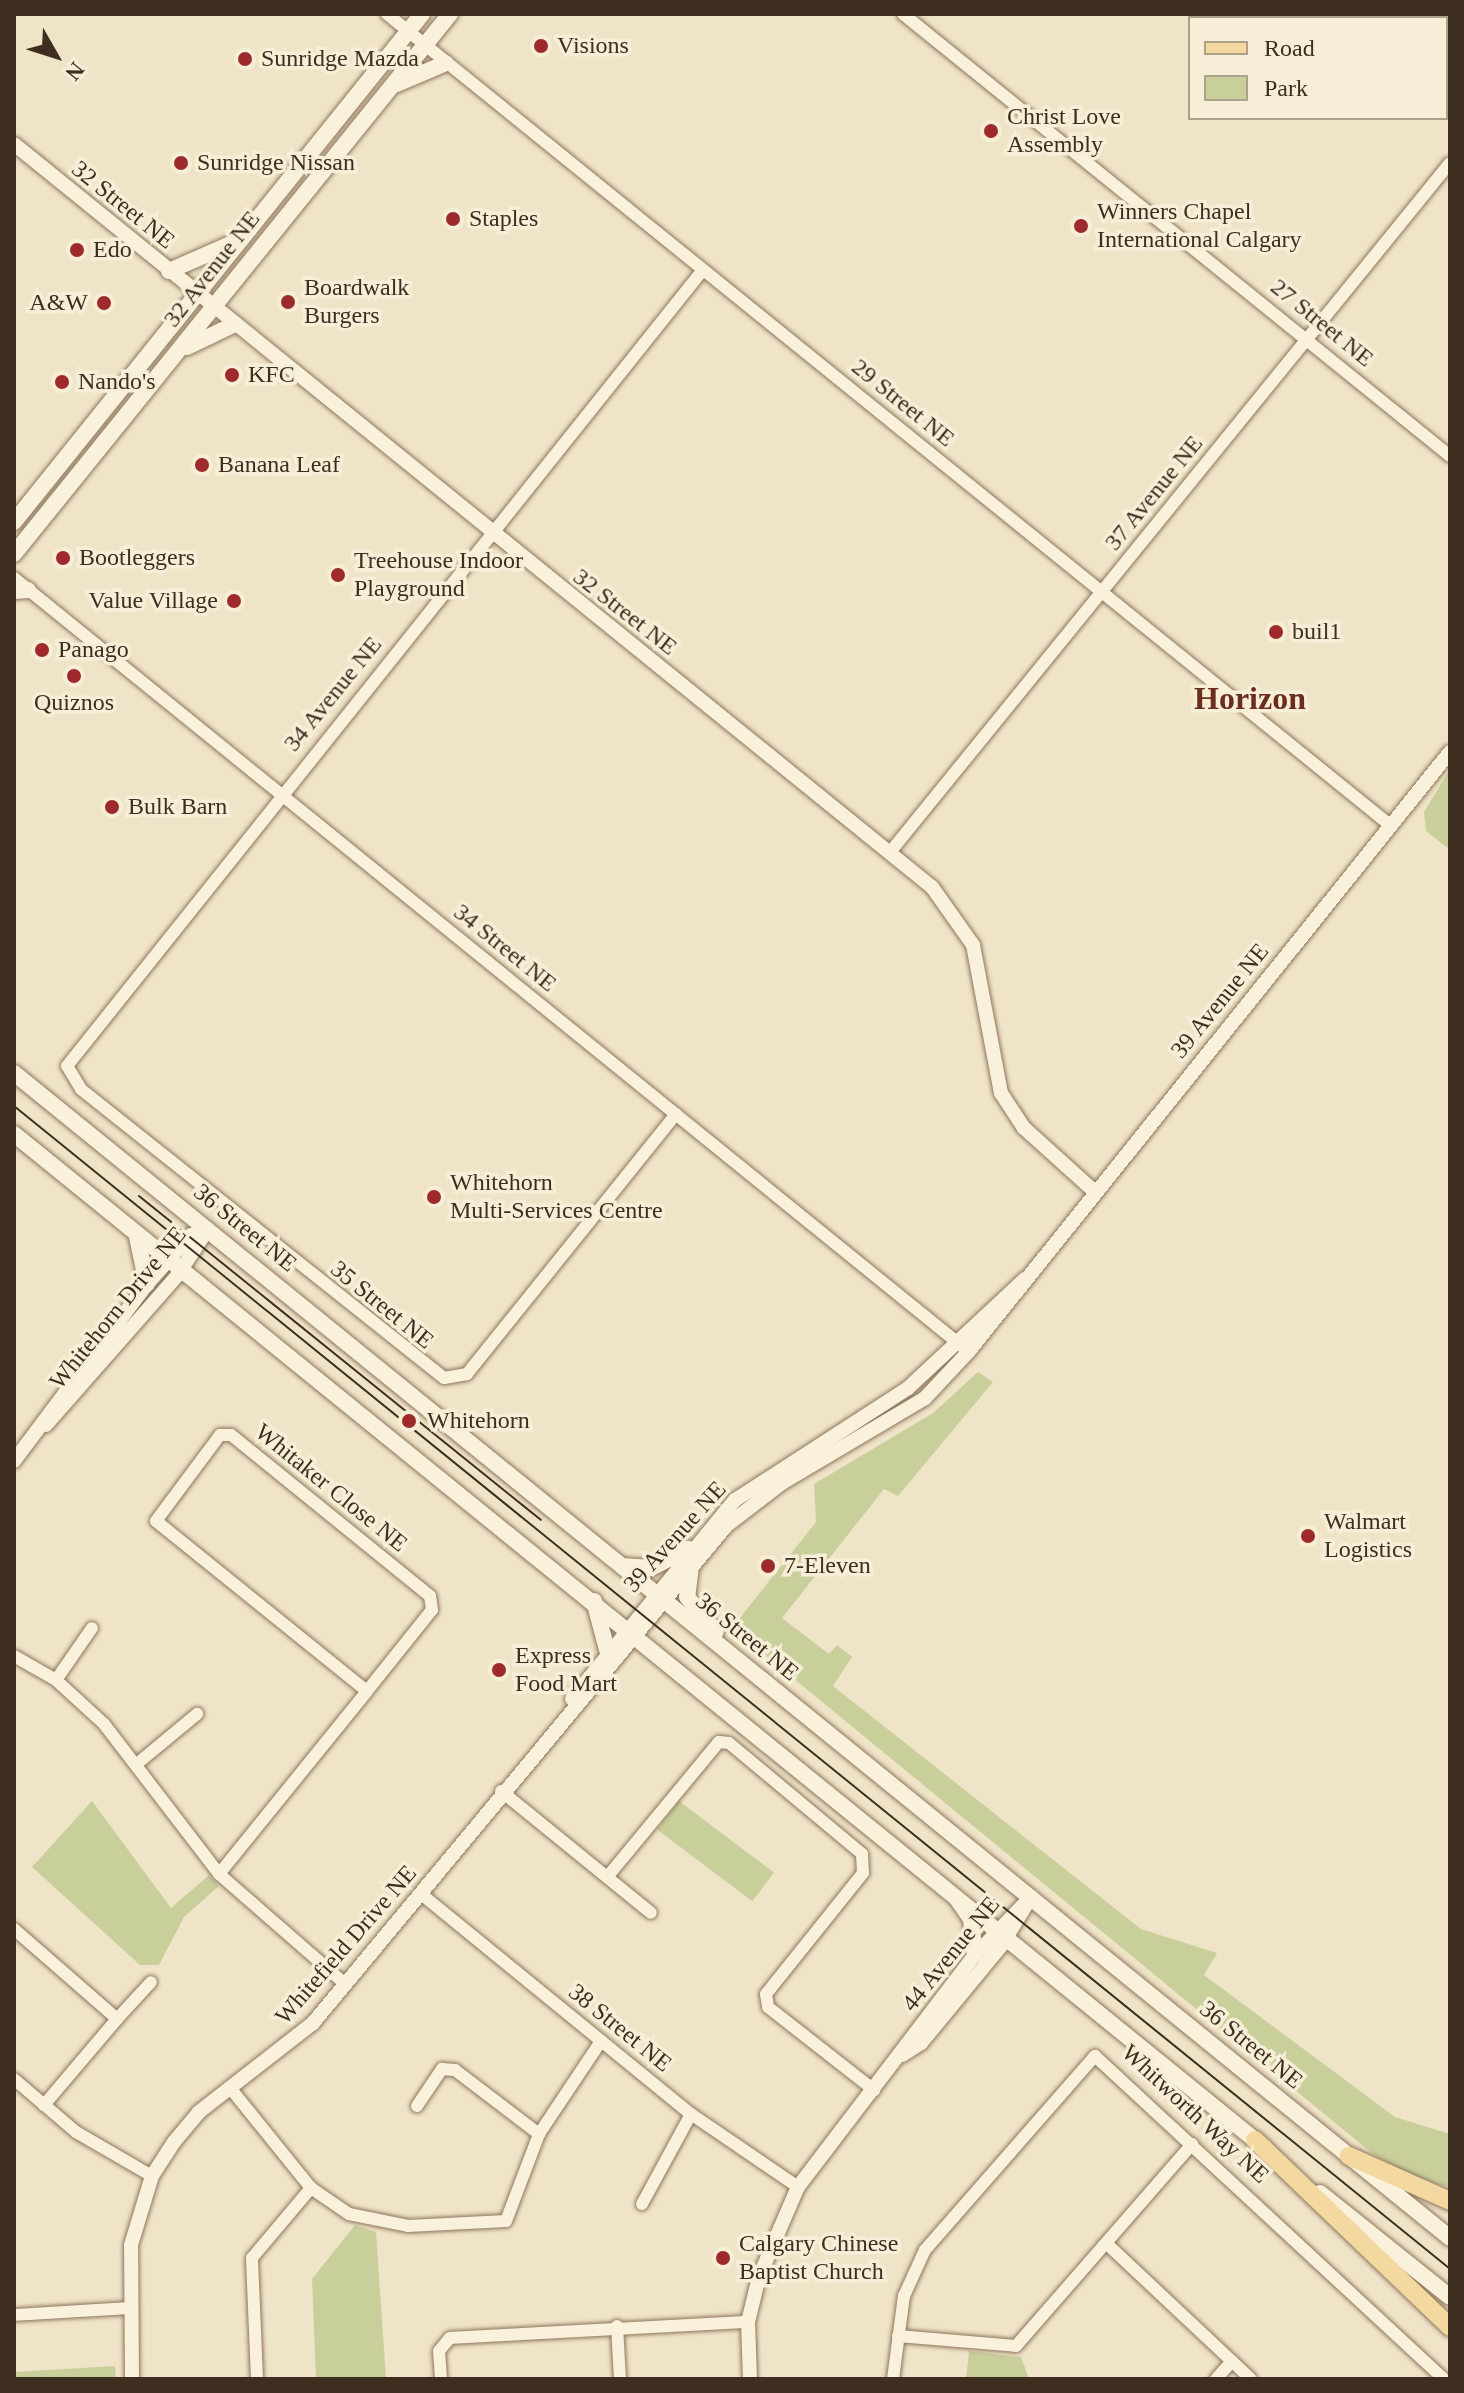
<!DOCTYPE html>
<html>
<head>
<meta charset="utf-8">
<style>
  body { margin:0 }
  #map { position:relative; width:1464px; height:2393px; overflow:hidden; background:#f0e4c8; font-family:Georgia,serif }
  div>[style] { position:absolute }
  .green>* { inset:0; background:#c9cf9b; transform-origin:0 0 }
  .roads { filter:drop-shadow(0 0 2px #8d765c) drop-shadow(0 0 2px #8d765c) }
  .minor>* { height:12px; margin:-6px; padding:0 6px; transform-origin:6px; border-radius:6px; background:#faf1dc }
  .tertiary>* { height:14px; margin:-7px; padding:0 7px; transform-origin:7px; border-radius:7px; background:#faf1dc }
  .secondary>* { height:16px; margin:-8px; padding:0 8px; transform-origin:8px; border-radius:8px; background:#faf1dc }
  .primary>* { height:18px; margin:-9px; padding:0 9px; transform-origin:9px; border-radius:9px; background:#f3d9a0 }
  .tram>* { height:2px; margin:-1px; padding:0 1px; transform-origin:1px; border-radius:1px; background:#3d2e20 }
  .dots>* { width:22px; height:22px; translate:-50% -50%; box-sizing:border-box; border:4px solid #f7eed8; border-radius:50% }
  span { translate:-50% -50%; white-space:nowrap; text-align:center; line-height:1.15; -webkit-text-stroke:7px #f7eed8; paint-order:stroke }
  .poi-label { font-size:24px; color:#3d2e20 }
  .left { translate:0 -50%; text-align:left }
  .right { translate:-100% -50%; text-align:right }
  .street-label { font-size:24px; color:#3d2e20 }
  .district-label { font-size:32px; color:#6b2e1e; font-weight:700 }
  .frame { position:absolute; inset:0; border:16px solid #3d2e20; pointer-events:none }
  .legend { position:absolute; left:1188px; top:16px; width:260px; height:104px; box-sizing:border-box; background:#f7eed8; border:2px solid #ada18e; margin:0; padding:10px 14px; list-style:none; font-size:24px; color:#3d2e20 }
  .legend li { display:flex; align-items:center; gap:16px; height:40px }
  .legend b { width:40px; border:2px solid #ada18e }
  .north { position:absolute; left:16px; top:16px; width:80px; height:80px; -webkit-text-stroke:6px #f7eed8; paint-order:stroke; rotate:129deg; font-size:22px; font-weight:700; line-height:32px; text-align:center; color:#3d2e20 }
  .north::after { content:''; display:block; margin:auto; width:28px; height:36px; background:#3d2e20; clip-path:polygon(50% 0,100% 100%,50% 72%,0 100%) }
</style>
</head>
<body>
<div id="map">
  <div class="green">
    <i style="clip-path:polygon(1450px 769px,1450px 850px,1426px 831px,1424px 812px)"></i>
    <i style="clip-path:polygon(978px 1372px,993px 1382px,898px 1496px,884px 1489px,782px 1618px,829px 1654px,837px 1645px,852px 1657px,833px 1686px,1141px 1929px,1217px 1953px,1204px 1975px,1395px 2117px,1450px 2134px,1450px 2187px,1419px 2180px,1373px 2154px,732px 1628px,816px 1522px,814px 1484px,933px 1413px)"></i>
    <i style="clip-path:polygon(92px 1801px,171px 1908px,209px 1875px,219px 1886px,184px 1917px,159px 1965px,140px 1965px,32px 1867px)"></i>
    <i style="left:679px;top:1801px;width:119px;height:36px;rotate:37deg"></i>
    <i style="clip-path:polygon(355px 2225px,376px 2232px,386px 2379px,316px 2379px,312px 2279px)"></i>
    <i style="clip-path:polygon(969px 2351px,1021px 2357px,1029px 2379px,966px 2379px)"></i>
    <i style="clip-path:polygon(115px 2366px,116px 2379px,14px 2379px,14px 2372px)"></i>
  </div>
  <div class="roads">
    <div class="minor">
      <i style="left:387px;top:14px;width:1291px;rotate:38.96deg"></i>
      <i style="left:903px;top:14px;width:703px;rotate:38.94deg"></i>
      <i style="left:1406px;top:14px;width:6px;rotate:39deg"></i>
      <i style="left:1446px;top:46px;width:6px;rotate:45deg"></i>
      <i style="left:14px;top:578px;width:1221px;rotate:39.02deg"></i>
      <i style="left:891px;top:851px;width:886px;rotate:-50.91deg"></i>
      <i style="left:676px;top:1114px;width:334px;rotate:128.8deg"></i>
      <i style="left:467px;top:1374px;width:23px;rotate:170deg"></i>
      <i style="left:444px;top:1378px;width:464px;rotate:-141.5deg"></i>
      <i style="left:81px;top:1089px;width:27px;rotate:-121deg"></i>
      <i style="left:67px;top:1066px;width:1019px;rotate:-51.38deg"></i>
      <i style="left:14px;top:1656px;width:48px;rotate:29.7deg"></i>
      <i style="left:56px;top:1680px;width:65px;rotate:42.5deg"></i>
      <i style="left:104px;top:1724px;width:189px;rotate:52.5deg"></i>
      <i style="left:219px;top:1874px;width:167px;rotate:41.1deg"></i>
      <i style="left:56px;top:1680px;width:63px;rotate:-55.3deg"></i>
      <i style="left:138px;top:1763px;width:77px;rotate:-39.7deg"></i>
      <i style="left:501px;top:1791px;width:193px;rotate:39.1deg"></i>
      <i style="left:219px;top:1874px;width:235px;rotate:-51deg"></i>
      <i style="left:367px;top:1691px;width:104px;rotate:-51.3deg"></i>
      <i style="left:432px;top:1610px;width:14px;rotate:-98deg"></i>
      <i style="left:430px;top:1596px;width:256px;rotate:-141deg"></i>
      <i style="left:231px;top:1435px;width:11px;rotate:180deg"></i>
      <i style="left:220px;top:1435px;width:107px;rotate:126.7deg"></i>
      <i style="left:156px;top:1521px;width:271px;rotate:38.9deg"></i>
      <i style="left:608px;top:1876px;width:174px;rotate:-50.4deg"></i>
      <i style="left:719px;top:1742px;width:10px;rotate:6deg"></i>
      <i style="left:729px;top:1743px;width:173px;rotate:39.8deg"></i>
      <i style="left:862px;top:1854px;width:19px;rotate:87deg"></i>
      <i style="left:863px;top:1873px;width:155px;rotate:128.7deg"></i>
      <i style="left:766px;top:1994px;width:13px;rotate:81deg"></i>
      <i style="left:768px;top:2007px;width:135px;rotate:38.1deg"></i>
      <i style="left:421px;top:1894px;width:348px;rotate:39.2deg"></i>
      <i style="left:691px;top:2114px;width:130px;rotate:34.3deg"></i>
      <i style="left:14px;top:1929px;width:137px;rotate:41.1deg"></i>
      <i style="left:117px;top:2019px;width:113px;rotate:130.3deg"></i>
      <i style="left:117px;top:2019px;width:50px;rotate:-47.4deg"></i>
      <i style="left:14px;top:2079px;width:82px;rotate:40.5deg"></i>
      <i style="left:76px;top:2132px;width:88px;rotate:30.1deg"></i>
      <i style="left:231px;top:2089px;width:127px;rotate:51.1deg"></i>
      <i style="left:311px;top:2188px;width:46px;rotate:34.4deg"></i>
      <i style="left:349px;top:2214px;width:60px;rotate:11.5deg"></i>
      <i style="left:408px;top:2226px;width:98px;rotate:-2.9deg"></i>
      <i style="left:506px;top:2221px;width:93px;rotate:-69.2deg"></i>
      <i style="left:539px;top:2134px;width:112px;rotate:-56.3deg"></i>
      <i style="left:417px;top:2106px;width:45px;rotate:-56deg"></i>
      <i style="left:442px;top:2069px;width:13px;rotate:4deg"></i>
      <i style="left:455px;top:2070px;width:106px;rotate:37.3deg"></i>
      <i style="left:642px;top:2204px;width:102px;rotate:-61.4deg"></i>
      <i style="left:1107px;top:2244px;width:197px;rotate:43.2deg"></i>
      <i style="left:14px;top:2315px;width:114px;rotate:-3.5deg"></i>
      <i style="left:617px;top:2326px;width:53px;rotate:86.8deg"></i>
      <i style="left:898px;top:2336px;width:118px;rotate:4.8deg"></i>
      <i style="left:1016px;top:2346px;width:268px;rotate:-48.9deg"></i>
      <i style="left:257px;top:2379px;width:121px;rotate:-92.4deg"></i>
      <i style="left:252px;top:2258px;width:92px;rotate:-49.9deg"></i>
      <i style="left:441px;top:2379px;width:28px;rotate:-94deg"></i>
      <i style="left:439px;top:2351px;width:17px;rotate:-50deg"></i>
      <i style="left:450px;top:2338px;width:298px;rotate:-3.1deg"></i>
      <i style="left:893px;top:2379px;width:84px;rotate:-82.5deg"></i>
      <i style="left:904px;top:2296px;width:51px;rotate:-65.5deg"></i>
      <i style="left:925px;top:2250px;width:258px;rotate:-48.8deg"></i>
      <i style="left:1095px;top:2056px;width:476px;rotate:42.8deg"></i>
      <i style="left:1216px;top:2379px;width:24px;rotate:-48deg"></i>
    </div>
    <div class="tertiary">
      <i style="left:14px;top:144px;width:1181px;rotate:38.99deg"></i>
      <i style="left:932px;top:887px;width:71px;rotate:54.7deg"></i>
      <i style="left:973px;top:945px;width:151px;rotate:79.3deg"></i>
      <i style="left:1001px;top:1093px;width:42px;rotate:56.7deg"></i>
      <i style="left:1024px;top:1128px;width:94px;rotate:42deg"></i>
      <i style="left:46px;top:1425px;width:198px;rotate:-48.7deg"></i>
      <i style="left:177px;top:1276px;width:56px;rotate:-56.6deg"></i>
      <i style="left:14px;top:1461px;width:221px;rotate:-53.1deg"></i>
      <i style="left:147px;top:1284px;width:66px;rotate:-48.1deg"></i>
      <i style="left:191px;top:1235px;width:18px;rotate:-19deg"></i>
      <i style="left:572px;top:1699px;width:257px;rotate:-50.7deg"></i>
      <i style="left:735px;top:1500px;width:206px;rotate:-32.9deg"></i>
      <i style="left:908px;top:1388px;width:160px;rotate:-43deg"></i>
      <i style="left:902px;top:2055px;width:22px;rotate:-32deg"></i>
      <i style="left:921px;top:2043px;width:126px;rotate:-50.5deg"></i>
      <i style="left:1001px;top:1946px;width:57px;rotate:-58.5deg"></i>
      <i style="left:132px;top:2379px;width:134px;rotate:-90.4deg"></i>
      <i style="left:131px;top:2245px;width:72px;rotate:-73.1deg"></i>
      <i style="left:152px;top:2176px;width:40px;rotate:-57.1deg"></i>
      <i style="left:174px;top:2142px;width:39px;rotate:-50deg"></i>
      <i style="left:199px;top:2112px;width:145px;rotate:-38deg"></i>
      <i style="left:313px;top:2023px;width:646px;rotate:-50.27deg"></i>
      <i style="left:726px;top:1526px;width:71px;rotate:-37.5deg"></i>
      <i style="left:782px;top:1483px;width:166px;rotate:-30.7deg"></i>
      <i style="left:925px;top:1398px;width:64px;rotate:-46.9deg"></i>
      <i style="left:969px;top:1351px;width:768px;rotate:-51.24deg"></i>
      <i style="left:750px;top:2379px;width:57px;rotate:-92deg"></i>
      <i style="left:748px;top:2322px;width:46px;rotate:-76.3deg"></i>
      <i style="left:759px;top:2277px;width:98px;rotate:-66.6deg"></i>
      <i style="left:798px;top:2187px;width:292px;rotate:-52.7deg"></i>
      <i style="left:975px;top:1955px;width:81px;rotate:-46deg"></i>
    </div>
    <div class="secondary">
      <i style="left:397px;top:84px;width:53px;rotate:-23.2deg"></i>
      <i style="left:169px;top:271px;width:72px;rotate:-23.7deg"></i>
      <i style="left:187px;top:347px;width:53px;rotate:-25.6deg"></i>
      <i style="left:14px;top:522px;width:652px;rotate:-51.23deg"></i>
      <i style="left:14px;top:554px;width:694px;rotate:-51.08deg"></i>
      <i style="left:14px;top:591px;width:14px;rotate:-4deg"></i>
      <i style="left:14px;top:1073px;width:1849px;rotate:39.05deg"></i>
      <i style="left:14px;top:1134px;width:1610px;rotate:39.03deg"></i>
      <i style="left:137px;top:1237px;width:48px;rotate:78deg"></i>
      <i style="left:622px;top:1566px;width:29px;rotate:4deg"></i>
      <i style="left:651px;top:1568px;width:42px;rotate:-27.2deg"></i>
      <i style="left:691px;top:1566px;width:31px;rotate:97deg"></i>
      <i style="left:687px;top:1597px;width:45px;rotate:50.4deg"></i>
      <i style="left:594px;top:1601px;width:51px;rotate:75.1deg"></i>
      <i style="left:957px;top:1899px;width:24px;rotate:55deg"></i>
      <i style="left:971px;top:1919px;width:36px;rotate:84deg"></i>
      <i style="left:1320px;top:2193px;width:166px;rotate:38.7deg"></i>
    </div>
    <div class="primary">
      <i style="left:1255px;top:2140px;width:270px;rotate:43.8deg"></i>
      <i style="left:1349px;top:2156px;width:111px;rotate:24deg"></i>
    </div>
  </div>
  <div class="tram">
    <i style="left:14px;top:1106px;width:1848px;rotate:39deg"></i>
    <i style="left:139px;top:1196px;width:516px;rotate:38.87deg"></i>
  </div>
  <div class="dots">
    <i style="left:541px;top:46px;background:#9e2a2b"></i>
    <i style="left:245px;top:59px;background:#9e2a2b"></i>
    <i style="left:991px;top:131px;background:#9e2a2b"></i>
    <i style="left:181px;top:163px;background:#9e2a2b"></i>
    <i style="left:453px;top:219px;background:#9e2a2b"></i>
    <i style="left:1081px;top:226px;background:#9e2a2b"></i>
    <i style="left:77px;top:250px;background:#9e2a2b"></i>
    <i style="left:288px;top:302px;background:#9e2a2b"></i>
    <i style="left:104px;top:303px;background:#9e2a2b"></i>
    <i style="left:232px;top:375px;background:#9e2a2b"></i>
    <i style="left:62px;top:382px;background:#9e2a2b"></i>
    <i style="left:202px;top:465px;background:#9e2a2b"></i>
    <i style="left:63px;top:558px;background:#9e2a2b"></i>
    <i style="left:338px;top:575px;background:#9e2a2b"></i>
    <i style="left:234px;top:601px;background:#9e2a2b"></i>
    <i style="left:1276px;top:632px;background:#9e2a2b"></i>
    <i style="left:42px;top:650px;background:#9e2a2b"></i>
    <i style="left:74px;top:676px;background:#9e2a2b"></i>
    <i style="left:112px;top:807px;background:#9e2a2b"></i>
    <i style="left:434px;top:1197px;background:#9e2a2b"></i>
    <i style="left:409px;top:1421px;background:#9e2a2b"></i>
    <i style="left:1308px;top:1536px;background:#9e2a2b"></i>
    <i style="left:768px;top:1566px;background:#9e2a2b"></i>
    <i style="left:499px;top:1670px;background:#9e2a2b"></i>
    <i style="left:723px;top:2258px;background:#9e2a2b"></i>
  </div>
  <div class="poi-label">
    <span class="left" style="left:557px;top:46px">Visions</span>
    <span class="left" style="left:261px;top:59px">Sunridge Mazda</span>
    <span class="left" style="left:1007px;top:131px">Christ Love<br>Assembly</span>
    <span class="left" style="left:197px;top:163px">Sunridge Nissan</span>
    <span class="left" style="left:1097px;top:226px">Winners Chapel<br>International Calgary</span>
    <span class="left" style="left:469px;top:219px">Staples</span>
    <span class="left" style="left:93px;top:250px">Edo</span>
    <span class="left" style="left:304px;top:302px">Boardwalk<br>Burgers</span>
    <span class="right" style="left:88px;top:303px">A&amp;W</span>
    <span class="left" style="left:248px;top:375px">KFC</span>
    <span class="left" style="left:78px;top:382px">Nando's</span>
    <span class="left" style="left:218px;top:465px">Banana Leaf</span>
    <span class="left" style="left:79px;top:558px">Bootleggers</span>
    <span class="left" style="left:354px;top:575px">Treehouse Indoor<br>Playground</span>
    <span class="right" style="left:218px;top:601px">Value Village</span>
    <span class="left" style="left:1292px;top:632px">buil1</span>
    <span class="left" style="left:58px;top:650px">Panago</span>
    <span style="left:74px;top:703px">Quiznos</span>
    <span class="left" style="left:128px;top:807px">Bulk Barn</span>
    <span class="left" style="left:450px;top:1197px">Whitehorn<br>Multi-Services Centre</span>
    <span class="left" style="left:427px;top:1421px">Whitehorn</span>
    <span class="left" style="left:1324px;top:1536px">Walmart<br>Logistics</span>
    <span class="left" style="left:784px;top:1566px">7-Eleven</span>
    <span class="left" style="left:515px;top:1670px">Express<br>Food Mart</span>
    <span class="left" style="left:739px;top:2258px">Calgary Chinese<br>Baptist Church</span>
  </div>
  <div class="street-label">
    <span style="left:123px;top:205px;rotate:39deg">32 Street NE</span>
    <span style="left:212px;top:269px;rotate:-52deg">32 Avenue NE</span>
    <span style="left:1322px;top:323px;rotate:39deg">27 Street NE</span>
    <span style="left:903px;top:403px;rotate:39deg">29 Street NE</span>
    <span style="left:1154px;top:493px;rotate:-51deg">37 Avenue NE</span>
    <span style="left:625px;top:612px;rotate:38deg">32 Street NE</span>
    <span style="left:333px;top:694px;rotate:-51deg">34 Avenue NE</span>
    <span style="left:505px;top:948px;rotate:39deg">34 Street NE</span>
    <span style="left:1220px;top:1001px;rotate:-51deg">39 Avenue NE</span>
    <span style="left:245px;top:1228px;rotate:39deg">36 Street NE</span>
    <span style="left:382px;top:1305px;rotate:39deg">35 Street NE</span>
    <span style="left:118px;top:1308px;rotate:-51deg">Whitehorn Drive NE</span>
    <span style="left:331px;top:1488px;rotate:39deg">Whitaker Close NE</span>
    <span style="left:675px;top:1537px;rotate:-48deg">39 Avenue NE</span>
    <span style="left:747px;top:1637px;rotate:39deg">36 Street NE</span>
    <span style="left:346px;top:1945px;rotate:-49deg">Whitefield Drive NE</span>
    <span style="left:951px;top:1954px;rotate:-51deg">44 Avenue NE</span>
    <span style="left:620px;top:2028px;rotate:39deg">38 Street NE</span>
    <span style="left:1251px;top:2045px;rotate:39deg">36 Street NE</span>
    <span style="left:1195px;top:2114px;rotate:43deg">Whitworth Way NE</span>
  </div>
  <div class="district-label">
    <span style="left:1250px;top:698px">Horizon</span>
  </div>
  <div class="frame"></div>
  <ul class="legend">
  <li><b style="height:10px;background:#f3d9a0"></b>Road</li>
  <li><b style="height:22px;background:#c9cf9b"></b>Park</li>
  </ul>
  <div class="north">N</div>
</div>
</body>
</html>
